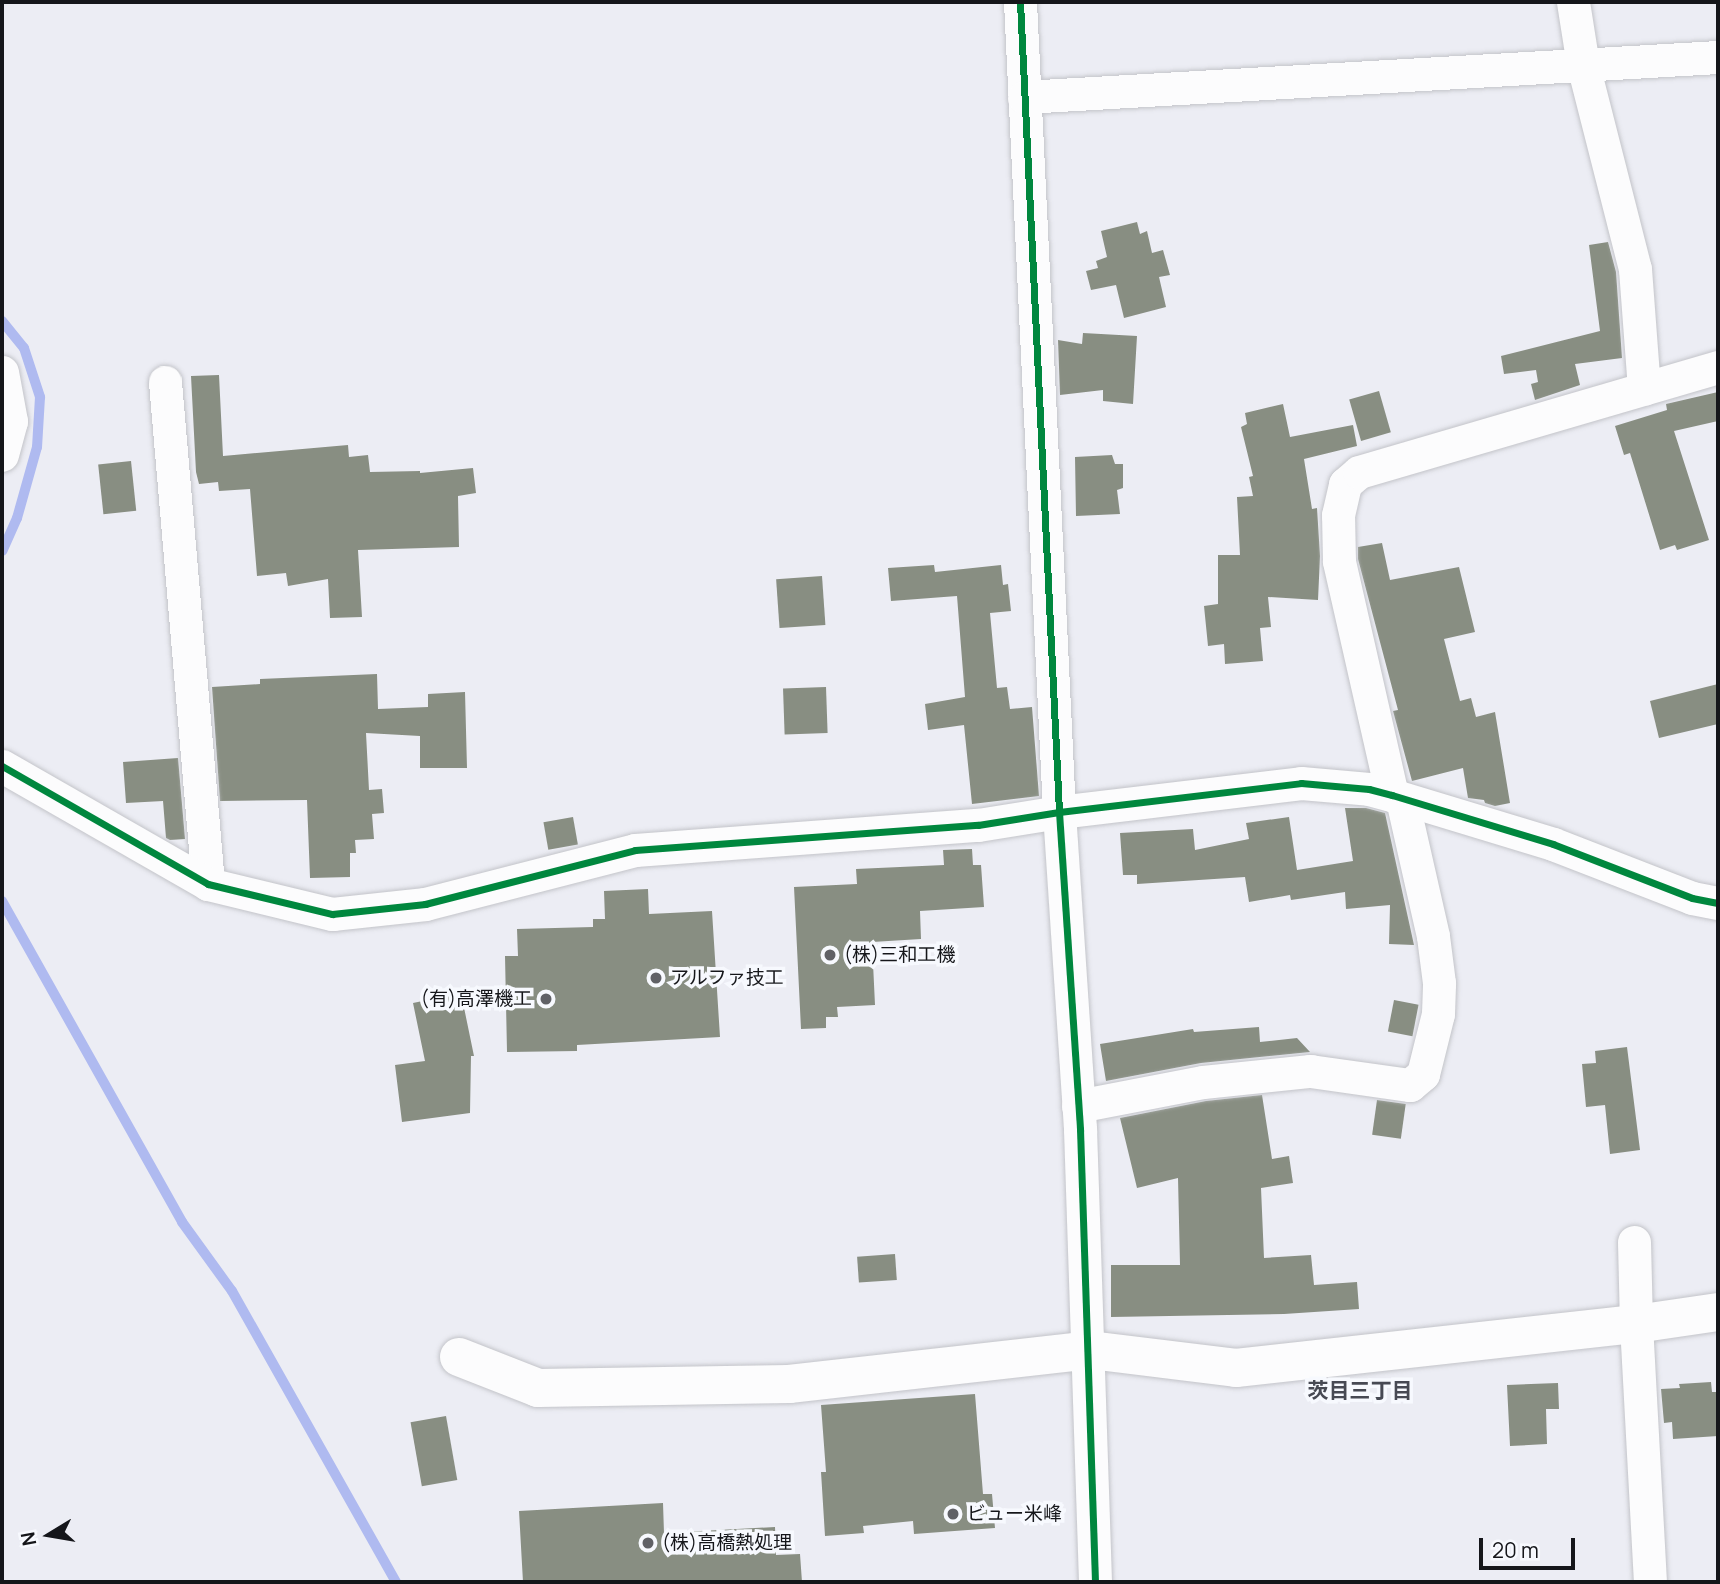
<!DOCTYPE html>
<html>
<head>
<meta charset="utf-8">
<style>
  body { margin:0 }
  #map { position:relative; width:1720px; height:1584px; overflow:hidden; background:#ecedf4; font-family:Manrope,"Noto Sans JP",sans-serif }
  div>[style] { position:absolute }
  .stream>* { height:10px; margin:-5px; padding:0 5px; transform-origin:5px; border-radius:5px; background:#afbaf0 }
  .building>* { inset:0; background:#888e82; transform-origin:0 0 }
  .roads { filter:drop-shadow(0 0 2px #c3c4c9) drop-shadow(0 0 2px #c3c4c9) }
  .minor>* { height:33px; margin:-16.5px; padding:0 16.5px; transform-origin:16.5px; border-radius:16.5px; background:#fcfcfd }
  .tertiary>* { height:38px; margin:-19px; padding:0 19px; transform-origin:19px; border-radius:19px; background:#fcfcfd }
  .cycleway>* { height:7px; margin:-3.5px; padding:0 3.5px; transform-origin:3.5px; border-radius:3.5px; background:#00873e }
  .dots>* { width:19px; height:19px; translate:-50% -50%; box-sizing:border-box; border:4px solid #f7f9fe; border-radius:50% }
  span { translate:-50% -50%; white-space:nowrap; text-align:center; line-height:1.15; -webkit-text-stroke:7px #f7f9fe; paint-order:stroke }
  .poi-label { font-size:19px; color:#15161a }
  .left { translate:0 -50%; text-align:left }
  .right { translate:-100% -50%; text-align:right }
  .neighbourhood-label { font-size:21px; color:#474953; font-weight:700 }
  .frame { position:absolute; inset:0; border:4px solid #15161a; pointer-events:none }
  .north { position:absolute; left:14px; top:1500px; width:70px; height:70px; -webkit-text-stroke:5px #f7f9fe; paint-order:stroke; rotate:259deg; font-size:19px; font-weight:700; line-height:28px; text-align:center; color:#15161a }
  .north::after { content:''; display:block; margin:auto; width:24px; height:32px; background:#15161a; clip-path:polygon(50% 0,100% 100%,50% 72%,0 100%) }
  .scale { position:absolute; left:1479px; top:1538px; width:96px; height:32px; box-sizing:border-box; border:4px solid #15161a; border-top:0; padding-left:9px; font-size:21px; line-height:24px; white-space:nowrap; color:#15161a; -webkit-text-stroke:5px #f7f9fe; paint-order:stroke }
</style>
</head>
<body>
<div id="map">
  <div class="stream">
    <i style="left:2px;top:321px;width:35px;rotate:51deg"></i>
    <i style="left:24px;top:348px;width:52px;rotate:71.9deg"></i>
    <i style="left:40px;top:397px;width:50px;rotate:93.4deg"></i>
    <i style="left:37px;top:447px;width:74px;rotate:105.7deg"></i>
    <i style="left:17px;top:518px;width:36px;rotate:114deg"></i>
    <i style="left:2px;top:901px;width:368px;rotate:60.7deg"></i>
    <i style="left:182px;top:1222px;width:85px;rotate:54.1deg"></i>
    <i style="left:232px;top:1291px;width:334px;rotate:60.6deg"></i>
  </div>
  <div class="building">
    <i style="clip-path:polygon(1137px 222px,1140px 234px,1147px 231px,1152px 253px,1163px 250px,1170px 275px,1159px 277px,1166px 307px,1124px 318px,1116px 285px,1091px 290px,1086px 271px,1098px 268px,1096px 261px,1107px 257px,1101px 231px)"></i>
    <i style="clip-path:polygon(1608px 242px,1616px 272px,1622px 358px,1575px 364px,1580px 385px,1535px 400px,1531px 384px,1538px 382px,1536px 370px,1504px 374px,1501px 356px,1600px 331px,1589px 245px)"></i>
    <i style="clip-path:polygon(1083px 333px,1137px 336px,1133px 404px,1103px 401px,1103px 390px,1060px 395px,1058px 340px,1082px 344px)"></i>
    <i style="clip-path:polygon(219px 375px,223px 456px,348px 445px,349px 457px,368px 455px,370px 472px,420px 471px,420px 473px,473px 468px,476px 493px,458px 496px,459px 547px,358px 550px,362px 617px,330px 618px,328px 579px,288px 586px,286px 573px,257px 576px,250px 489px,219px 491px,218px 482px,199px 484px,196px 472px,191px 376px)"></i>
    <i style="left:1379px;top:391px;width:43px;height:31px;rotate:74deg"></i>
    <i style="clip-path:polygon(1718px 392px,1718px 421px,1674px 431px,1709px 540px,1677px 550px,1675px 545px,1660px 550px,1630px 453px,1624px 455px,1615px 426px,1667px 410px,1666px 404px)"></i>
    <i style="clip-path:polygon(1283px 404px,1290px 437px,1353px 425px,1357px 446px,1304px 459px,1312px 509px,1317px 508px,1320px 556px,1318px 600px,1268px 597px,1271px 627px,1260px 628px,1263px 661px,1225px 664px,1224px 644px,1208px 646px,1204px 606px,1218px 604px,1218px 555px,1240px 555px,1237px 497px,1253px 496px,1249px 477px,1253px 476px,1241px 427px,1247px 424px,1245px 413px)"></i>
    <i style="clip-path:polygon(1112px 455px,1115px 464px,1123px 464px,1123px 488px,1117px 490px,1120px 514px,1076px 516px,1075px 457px)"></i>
    <i style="left:131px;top:461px;width:50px;height:33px;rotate:84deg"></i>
    <i style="clip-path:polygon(1382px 543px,1390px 580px,1459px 567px,1475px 632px,1444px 639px,1460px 701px,1471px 698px,1476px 717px,1495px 712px,1510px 803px,1495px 806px,1485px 803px,1484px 800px,1468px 798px,1463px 768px,1412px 781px,1393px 711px,1398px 710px,1358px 559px,1358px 547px)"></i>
    <i style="clip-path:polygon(934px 565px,935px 572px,1001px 565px,1003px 585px,1008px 584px,1011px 611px,990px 613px,997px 688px,1007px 687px,1010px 709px,1032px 707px,1039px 796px,972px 804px,964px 725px,928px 730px,925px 704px,965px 697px,957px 596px,891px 601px,888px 568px)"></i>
    <i style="left:822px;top:576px;width:49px;height:46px;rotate:86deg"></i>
    <i style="clip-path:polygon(377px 674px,378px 709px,428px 707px,428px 694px,465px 692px,467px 768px,420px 768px,420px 736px,366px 733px,369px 790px,382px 789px,384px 813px,372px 814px,374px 839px,355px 840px,356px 853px,350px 853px,350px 877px,310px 878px,307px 800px,220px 801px,212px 687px,260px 684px,260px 679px)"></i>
    <i style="clip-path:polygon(1718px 684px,1718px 724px,1659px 738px,1650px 701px)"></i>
    <i style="left:826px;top:687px;width:46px;height:43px;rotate:88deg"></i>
    <i style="clip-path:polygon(178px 758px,185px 839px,170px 840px,166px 838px,163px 801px,126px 803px,123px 762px)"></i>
    <i style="clip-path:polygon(1345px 808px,1366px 808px,1385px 813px,1414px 945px,1389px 944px,1390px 905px,1346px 909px,1345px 892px,1291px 900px,1290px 895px,1249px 902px,1245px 877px,1137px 884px,1137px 875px,1123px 875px,1120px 833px,1193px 829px,1195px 850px,1249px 839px,1246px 823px,1289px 817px,1297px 870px,1353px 861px)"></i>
    <i style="left:573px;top:817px;width:28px;height:30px;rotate:80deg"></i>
    <i style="clip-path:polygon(972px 849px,973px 865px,981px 865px,984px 907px,920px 911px,921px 939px,872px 942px,875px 1005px,837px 1007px,838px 1017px,826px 1017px,826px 1028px,801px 1029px,794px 887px,857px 884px,856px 869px,944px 865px,943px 850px)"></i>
    <i style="clip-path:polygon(648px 889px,649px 914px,712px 911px,720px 1037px,577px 1045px,577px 1051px,507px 1052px,505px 956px,518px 956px,517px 929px,593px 927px,593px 919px,605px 919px,604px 891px)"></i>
    <i style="clip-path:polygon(461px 993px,474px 1056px,471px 1056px,470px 1113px,402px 1122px,395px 1065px,425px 1061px,413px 1003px)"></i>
    <i style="left:1394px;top:1000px;width:25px;height:32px;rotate:11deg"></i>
    <i style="clip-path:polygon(1259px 1027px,1260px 1042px,1297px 1038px,1310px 1052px,1201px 1063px,1106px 1081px,1100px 1044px,1193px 1029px,1194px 1032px)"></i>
    <i style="clip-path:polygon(1627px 1047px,1640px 1150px,1610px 1154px,1605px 1105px,1586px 1107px,1582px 1064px,1596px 1063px,1595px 1051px)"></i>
    <i style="clip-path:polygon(1262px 1095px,1272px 1159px,1289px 1156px,1293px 1183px,1261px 1188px,1264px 1258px,1311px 1255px,1314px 1285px,1357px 1282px,1359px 1309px,1284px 1314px,1111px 1317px,1111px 1265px,1180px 1265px,1178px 1178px,1137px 1188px,1120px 1118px,1206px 1101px)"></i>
    <i style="left:1377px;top:1100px;width:29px;height:35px;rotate:8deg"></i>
    <i style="left:895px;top:1254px;width:26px;height:38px;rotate:86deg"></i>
    <i style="clip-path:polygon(1711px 1382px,1712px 1392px,1718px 1392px,1718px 1436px,1673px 1439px,1672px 1422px,1664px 1423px,1661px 1389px,1680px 1388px,1679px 1384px)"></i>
    <i style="clip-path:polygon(1558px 1383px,1559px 1409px,1546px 1409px,1547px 1444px,1510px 1446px,1507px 1385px)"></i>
    <i style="clip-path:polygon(975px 1394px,983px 1494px,992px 1494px,995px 1528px,914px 1534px,913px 1521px,863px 1526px,864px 1533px,825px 1536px,821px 1472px,826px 1472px,821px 1405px)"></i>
    <i style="left:446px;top:1416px;width:65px;height:36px;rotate:80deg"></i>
    <i style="clip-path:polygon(663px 1503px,664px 1533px,775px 1527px,776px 1555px,800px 1554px,802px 1582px,523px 1582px,519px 1511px)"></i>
  </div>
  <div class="roads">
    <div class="minor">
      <i style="left:1020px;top:2px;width:811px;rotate:87.24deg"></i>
      <i style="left:1059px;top:812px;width:318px;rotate:86.2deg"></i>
      <i style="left:1080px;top:1129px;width:453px;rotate:88.1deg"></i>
      <i style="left:1573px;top:2px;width:64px;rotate:81deg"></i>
      <i style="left:1583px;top:65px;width:211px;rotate:75.7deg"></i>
      <i style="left:1635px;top:269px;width:120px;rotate:85.7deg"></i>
      <i style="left:1024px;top:97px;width:695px;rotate:-3.3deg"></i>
      <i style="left:2px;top:372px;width:50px;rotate:79.6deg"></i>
      <i style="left:11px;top:421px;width:35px;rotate:105deg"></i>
      <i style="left:165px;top:382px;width:504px;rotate:85.1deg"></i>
      <i style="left:2px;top:766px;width:237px;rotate:29.8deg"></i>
      <i style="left:208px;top:884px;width:128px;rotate:13.6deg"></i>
      <i style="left:332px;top:914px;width:94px;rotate:-6.1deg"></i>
      <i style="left:425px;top:904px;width:217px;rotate:-14.4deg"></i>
      <i style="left:635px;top:850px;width:344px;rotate:-4.2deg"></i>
      <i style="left:978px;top:825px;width:82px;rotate:-9.1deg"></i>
      <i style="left:1059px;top:812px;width:244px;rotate:-6.8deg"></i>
      <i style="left:1301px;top:783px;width:68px;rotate:5deg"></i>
      <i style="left:1369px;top:789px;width:24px;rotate:15deg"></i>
      <i style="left:1392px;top:795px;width:168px;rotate:16.9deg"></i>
      <i style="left:1553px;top:844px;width:149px;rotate:21.2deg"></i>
      <i style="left:1692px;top:898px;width:26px;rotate:11deg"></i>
      <i style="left:1392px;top:795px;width:240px;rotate:-102.8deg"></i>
      <i style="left:1339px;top:561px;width:46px;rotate:-91.2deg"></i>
      <i style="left:1338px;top:515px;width:32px;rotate:-77deg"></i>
      <i style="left:1345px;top:484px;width:18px;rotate:-41deg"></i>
      <i style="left:1359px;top:472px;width:374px;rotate:-16.3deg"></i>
      <i style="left:1078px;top:1106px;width:127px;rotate:-10.9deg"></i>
      <i style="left:1203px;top:1082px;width:108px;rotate:-5.9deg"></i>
      <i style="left:1310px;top:1071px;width:101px;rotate:8deg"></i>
      <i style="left:1410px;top:1085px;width:17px;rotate:-40deg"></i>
      <i style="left:1423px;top:1074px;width:62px;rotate:-76deg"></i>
      <i style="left:1438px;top:1014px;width:31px;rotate:-88deg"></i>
      <i style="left:1439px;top:983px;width:47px;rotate:-97.3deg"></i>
      <i style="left:1433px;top:936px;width:139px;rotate:-102.8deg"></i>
      <i style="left:1634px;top:1242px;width:82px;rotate:88.6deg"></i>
      <i style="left:1636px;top:1324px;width:258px;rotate:86.9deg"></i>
    </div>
    <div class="tertiary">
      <i style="left:459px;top:1357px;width:85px;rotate:21.4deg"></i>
      <i style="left:538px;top:1388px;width:251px;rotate:-0.9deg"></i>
      <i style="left:789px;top:1384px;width:303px;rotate:-6.4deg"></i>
      <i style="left:1090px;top:1350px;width:147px;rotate:7deg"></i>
      <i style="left:1236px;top:1368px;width:402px;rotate:-6.3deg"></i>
      <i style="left:1636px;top:1324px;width:83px;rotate:-8.3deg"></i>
    </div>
  </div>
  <div class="cycleway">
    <i style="left:1020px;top:2px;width:811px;rotate:87.24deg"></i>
    <i style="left:1059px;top:812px;width:318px;rotate:86.2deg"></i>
    <i style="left:1080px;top:1129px;width:453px;rotate:88.1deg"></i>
    <i style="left:2px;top:766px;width:237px;rotate:29.8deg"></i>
    <i style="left:208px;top:884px;width:128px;rotate:13.6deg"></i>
    <i style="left:332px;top:914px;width:94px;rotate:-6.1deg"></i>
    <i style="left:425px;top:904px;width:217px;rotate:-14.4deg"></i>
    <i style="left:635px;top:850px;width:344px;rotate:-4.2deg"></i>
    <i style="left:978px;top:825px;width:82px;rotate:-9.1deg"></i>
    <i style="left:1059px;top:812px;width:244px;rotate:-6.8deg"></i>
    <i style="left:1301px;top:783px;width:68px;rotate:5deg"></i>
    <i style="left:1369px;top:789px;width:24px;rotate:15deg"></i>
    <i style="left:1392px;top:795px;width:168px;rotate:16.9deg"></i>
    <i style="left:1553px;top:844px;width:149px;rotate:21.2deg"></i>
    <i style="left:1692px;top:898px;width:26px;rotate:11deg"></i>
  </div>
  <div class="dots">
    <i style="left:830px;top:955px;background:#606166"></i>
    <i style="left:656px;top:978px;background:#606166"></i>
    <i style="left:546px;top:999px;background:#606166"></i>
    <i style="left:953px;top:1514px;background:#606166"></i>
    <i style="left:648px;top:1543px;background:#606166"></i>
  </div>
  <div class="poi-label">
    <span class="left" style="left:844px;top:955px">(株)三和工機</span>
    <span class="left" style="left:670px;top:978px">アルファ技工</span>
    <span class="right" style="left:532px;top:999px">(有)高澤機工</span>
    <span class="left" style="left:967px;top:1514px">ビュー米峰</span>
    <span class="left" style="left:662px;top:1543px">(株)高橋熱処理</span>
  </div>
  <div class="neighbourhood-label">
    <span style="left:1360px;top:1390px">茨目三丁目</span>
  </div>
  <div class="frame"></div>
  <div class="north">N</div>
  <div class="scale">20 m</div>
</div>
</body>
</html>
